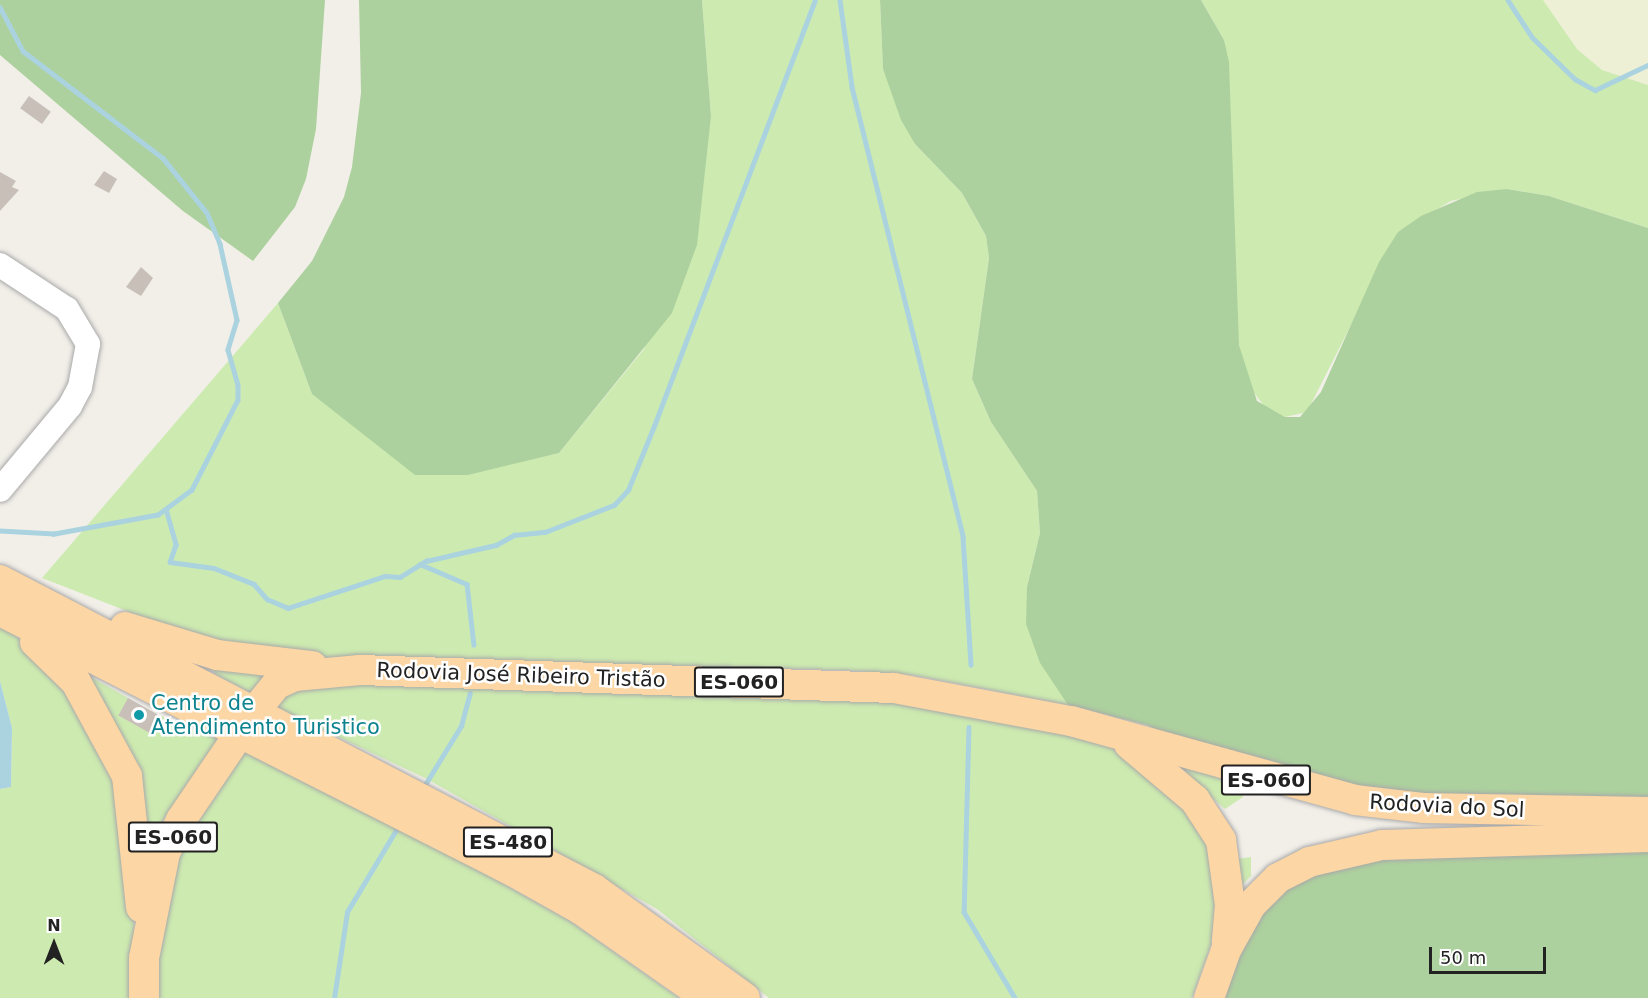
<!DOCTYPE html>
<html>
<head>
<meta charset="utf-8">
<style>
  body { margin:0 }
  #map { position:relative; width:1648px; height:998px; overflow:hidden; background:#f2efe9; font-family:"DejaVu Sans",sans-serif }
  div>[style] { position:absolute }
  .farmland>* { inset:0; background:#eef0d5 }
  .grass>* { inset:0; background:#cdebb0 }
  .forest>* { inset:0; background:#add19e }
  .water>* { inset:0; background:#aad3df }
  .stream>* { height:4.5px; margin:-2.25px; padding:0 2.25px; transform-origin:2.25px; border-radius:2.25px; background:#aad3df }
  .building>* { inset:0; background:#c7bfb8; transform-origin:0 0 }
  .roads { filter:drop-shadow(0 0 2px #a9a9a9) drop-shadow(0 0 2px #a9a9a9) }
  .minor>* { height:24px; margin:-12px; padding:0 12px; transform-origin:12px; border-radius:12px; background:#fff }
  .major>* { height:30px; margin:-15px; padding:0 15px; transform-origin:15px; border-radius:15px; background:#fcd6a4 }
  .dots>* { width:16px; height:16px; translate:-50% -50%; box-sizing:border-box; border:3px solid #fff; border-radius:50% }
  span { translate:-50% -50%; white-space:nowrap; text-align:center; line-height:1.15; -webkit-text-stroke:5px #fff; paint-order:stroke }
  .shield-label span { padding:2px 4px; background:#fff; border:2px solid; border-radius:4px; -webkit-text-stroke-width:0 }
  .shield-label { font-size:20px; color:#222; font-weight:700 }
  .street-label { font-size:21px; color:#222 }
  .culture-label { font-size:21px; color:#0d838f }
  .left { translate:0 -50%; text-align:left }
  .north { position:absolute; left:24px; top:914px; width:60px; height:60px; -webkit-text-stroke:4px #fff; paint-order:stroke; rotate:0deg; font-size:16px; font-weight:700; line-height:24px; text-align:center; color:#222 }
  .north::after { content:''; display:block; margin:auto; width:21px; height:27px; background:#222; clip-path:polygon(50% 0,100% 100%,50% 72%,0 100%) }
  .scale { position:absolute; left:1429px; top:947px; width:117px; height:27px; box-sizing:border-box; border:3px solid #222; border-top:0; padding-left:8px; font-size:18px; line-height:21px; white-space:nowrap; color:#222; -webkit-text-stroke:4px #fff; paint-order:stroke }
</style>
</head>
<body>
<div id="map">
  <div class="farmland">
    <i style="clip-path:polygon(1543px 0,1648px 0,1648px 85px,1602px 70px,1577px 49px)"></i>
  </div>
  <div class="grass">
    <i style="clip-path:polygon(702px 0,880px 0,883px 69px,915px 144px,962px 193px,986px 236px,989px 258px,972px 379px,991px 422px,1037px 491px,1040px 533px,1027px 587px,1068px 705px,913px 675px,844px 670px,297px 657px,191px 636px,42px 578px,278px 303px,312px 394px,493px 467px,559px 453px,644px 349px,711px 116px)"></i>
    <i style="clip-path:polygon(1201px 0,1543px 0,1577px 49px,1602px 70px,1648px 85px,1648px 228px,1549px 196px,1507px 189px,1451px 201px,1398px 232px,1307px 412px,1285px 417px,1267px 410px,1249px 386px,1235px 328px,1224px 40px)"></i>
    <i style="clip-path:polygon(0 623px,45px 660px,91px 716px,130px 827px,137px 998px,0 998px,0 789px,11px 787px,12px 728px,0 681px)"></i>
    <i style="clip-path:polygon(212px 665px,274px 673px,253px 694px,215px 674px)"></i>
    <i style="clip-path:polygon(84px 673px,128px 698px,119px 716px,149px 732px,159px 715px,219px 740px,145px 846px)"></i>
    <i style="clip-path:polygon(304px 682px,848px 694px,1071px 732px,1117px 748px,1197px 815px,1216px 872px,1215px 934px,1192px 998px,769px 998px,657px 909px,427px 779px,275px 707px,280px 694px)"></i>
    <i style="clip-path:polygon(256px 746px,570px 921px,679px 998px,155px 998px,164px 889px,187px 827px,236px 749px)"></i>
    <i style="clip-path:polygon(1173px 764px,1242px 785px,1243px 797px,1225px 809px)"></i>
    <i style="clip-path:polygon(1251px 857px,1251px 876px,1228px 899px,1223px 861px)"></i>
  </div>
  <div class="forest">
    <i style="clip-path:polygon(0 0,325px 0,316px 129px,306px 179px,295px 207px,253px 261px,183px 211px,0 55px)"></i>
    <i style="clip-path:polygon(359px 0,702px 0,711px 116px,697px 245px,672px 313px,559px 453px,468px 475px,415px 475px,312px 394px,278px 303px,312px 261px,344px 197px,352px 167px,361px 93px)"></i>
    <i style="clip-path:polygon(880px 0,1201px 0,1224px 40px,1229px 62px,1239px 345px,1257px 401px,1285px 417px,1300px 417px,1321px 392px,1379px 262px,1398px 232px,1421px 216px,1477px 192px,1507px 189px,1549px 196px,1648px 228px,1648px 801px,1368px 793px,1190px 746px,1147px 725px,1068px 705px,1040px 663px,1026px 624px,1027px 587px,1040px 533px,1037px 491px,991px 422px,972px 379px,989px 258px,986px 236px,962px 193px,915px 144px,901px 120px,883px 69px)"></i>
    <i style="clip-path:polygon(1648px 849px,1648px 998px,1221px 998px,1242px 930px,1290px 883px,1366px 860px)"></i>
  </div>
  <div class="water">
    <i style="clip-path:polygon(0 681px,12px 728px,11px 787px,0 789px)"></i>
  </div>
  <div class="stream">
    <i style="left:840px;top:0;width:88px;rotate:82.1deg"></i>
    <i style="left:852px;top:87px;width:463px;rotate:76.1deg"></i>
    <i style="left:963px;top:537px;width:128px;rotate:86.4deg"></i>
    <i style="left:1508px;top:0;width:44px;rotate:57deg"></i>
    <i style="left:1532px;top:37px;width:60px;rotate:44.3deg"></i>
    <i style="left:1575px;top:79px;width:23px;rotate:29deg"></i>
    <i style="left:1595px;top:90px;width:59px;rotate:-25.3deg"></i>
    <i style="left:0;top:7px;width:50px;rotate:62.4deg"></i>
    <i style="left:23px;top:51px;width:176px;rotate:37.4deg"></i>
    <i style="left:163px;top:158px;width:70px;rotate:51.3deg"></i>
    <i style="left:207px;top:213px;width:34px;rotate:67deg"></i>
    <i style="left:220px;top:244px;width:78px;rotate:77.4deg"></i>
    <i style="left:237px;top:320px;width:31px;rotate:107deg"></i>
    <i style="left:228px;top:350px;width:35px;rotate:74deg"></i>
    <i style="left:238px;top:384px;width:16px;rotate:90deg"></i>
    <i style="left:238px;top:400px;width:101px;rotate:117.1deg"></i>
    <i style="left:192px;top:490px;width:42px;rotate:143.7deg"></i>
    <i style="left:158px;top:515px;width:106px;rotate:169.6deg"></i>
    <i style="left:54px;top:534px;width:54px;rotate:-176.8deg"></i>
    <i style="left:166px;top:509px;width:37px;rotate:74deg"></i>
    <i style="left:176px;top:545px;width:18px;rotate:109deg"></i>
    <i style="left:170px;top:562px;width:44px;rotate:7.8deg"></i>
    <i style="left:214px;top:568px;width:43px;rotate:21.8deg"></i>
    <i style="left:254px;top:584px;width:20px;rotate:49deg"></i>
    <i style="left:267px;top:599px;width:23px;rotate:23deg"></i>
    <i style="left:288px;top:608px;width:102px;rotate:-18.3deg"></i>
    <i style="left:385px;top:576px;width:15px;rotate:4deg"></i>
    <i style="left:400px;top:577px;width:31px;rotate:-32deg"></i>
    <i style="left:426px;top:561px;width:72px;rotate:-12.9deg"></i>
    <i style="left:496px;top:545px;width:21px;rotate:-29deg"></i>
    <i style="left:514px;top:535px;width:31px;rotate:-6deg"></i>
    <i style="left:545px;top:532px;width:74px;rotate:-21.4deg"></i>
    <i style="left:614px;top:505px;width:21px;rotate:-47deg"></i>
    <i style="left:628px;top:490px;width:69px;rotate:-67.9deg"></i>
    <i style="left:654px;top:426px;width:455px;rotate:-69.3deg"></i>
    <i style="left:420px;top:564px;width:51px;rotate:23.1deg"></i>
    <i style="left:467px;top:584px;width:61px;rotate:83.5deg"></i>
    <i style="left:969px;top:727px;width:185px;rotate:91.5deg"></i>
    <i style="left:964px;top:912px;width:100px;rotate:59.3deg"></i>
    <i style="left:423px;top:788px;width:73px;rotate:-58.5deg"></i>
    <i style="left:461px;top:726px;width:34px;rotate:-75deg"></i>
    <i style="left:334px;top:998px;width:87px;rotate:-81.4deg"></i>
    <i style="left:347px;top:912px;width:101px;rotate:-59.1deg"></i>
  </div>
  <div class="building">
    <i style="left:29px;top:96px;width:27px;height:15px;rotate:36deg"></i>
    <i style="clip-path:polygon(104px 171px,117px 179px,109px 193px,94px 185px)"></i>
    <i style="clip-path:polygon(0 172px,16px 181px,12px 187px,19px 190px,0 211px)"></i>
    <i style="clip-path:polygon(141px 267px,153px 278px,141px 296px,126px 287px)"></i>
    <i style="left:128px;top:698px;width:35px;height:20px;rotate:29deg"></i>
  </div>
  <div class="roads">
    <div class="minor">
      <i style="left:0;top:265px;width:80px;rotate:33.3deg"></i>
      <i style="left:67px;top:309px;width:41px;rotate:59deg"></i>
      <i style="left:88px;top:344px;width:44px;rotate:100.5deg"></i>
      <i style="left:80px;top:387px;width:21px;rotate:118deg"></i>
      <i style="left:70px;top:406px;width:109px;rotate:129.8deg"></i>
    </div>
    <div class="major">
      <i style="left:0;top:580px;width:670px;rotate:27.48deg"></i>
      <i style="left:594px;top:889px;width:186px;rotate:35.8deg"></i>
      <i style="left:0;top:611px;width:576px;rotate:26.92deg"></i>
      <i style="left:514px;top:872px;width:76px;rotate:29.3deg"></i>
      <i style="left:580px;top:909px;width:155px;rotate:35deg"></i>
      <i style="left:125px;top:627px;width:96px;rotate:16.9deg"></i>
      <i style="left:217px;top:655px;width:96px;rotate:6.6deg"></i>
      <i style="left:35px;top:642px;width:57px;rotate:44.3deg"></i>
      <i style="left:76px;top:682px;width:107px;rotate:61.5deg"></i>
      <i style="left:127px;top:776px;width:132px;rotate:83.9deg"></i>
      <i style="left:1129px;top:744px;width:87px;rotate:40.3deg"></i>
      <i style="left:1195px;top:800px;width:48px;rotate:57deg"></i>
      <i style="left:1221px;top:840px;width:66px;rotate:82.1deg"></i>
      <i style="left:1230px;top:905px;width:36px;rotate:95deg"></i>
      <i style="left:144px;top:998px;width:40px;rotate:-90deg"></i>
      <i style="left:144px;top:958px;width:107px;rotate:-78.7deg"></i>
      <i style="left:165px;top:853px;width:37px;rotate:-64deg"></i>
      <i style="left:181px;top:820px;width:130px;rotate:-55.9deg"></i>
      <i style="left:254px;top:712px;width:36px;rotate:-51deg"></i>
      <i style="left:277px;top:684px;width:20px;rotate:-24deg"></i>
      <i style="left:295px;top:676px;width:65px;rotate:-5.3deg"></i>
      <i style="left:360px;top:670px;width:534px;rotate:1.93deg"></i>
      <i style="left:894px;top:688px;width:180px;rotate:10.6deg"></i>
      <i style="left:1071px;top:721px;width:295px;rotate:15.5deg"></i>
      <i style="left:1355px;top:800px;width:68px;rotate:6.7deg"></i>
      <i style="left:1423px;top:808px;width:225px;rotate:1deg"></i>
      <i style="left:1209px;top:998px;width:51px;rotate:-70.5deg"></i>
      <i style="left:1226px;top:950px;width:51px;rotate:-60.9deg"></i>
      <i style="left:1251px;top:905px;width:38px;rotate:-45deg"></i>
      <i style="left:1278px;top:878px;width:35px;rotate:-27deg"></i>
      <i style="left:1309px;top:862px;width:75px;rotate:-13.1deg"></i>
      <i style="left:1382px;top:845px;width:266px;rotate:-1.7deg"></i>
    </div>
  </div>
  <div class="dots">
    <i style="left:139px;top:715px;background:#0f9aa8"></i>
  </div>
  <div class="shield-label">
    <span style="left:739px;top:682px">ES-060</span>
    <span style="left:1266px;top:780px">ES-060</span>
    <span style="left:173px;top:837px">ES-060</span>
    <span style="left:508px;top:842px">ES-480</span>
  </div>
  <div class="street-label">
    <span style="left:521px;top:675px;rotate:2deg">Rodovia José Ribeiro Tristão</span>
    <span style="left:1447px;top:806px;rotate:3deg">Rodovia do Sol</span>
  </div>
  <div class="culture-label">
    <span class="left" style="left:151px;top:715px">Centro de<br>Atendimento Turistico</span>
  </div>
  <div class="north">N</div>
  <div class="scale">50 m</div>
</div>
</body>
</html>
